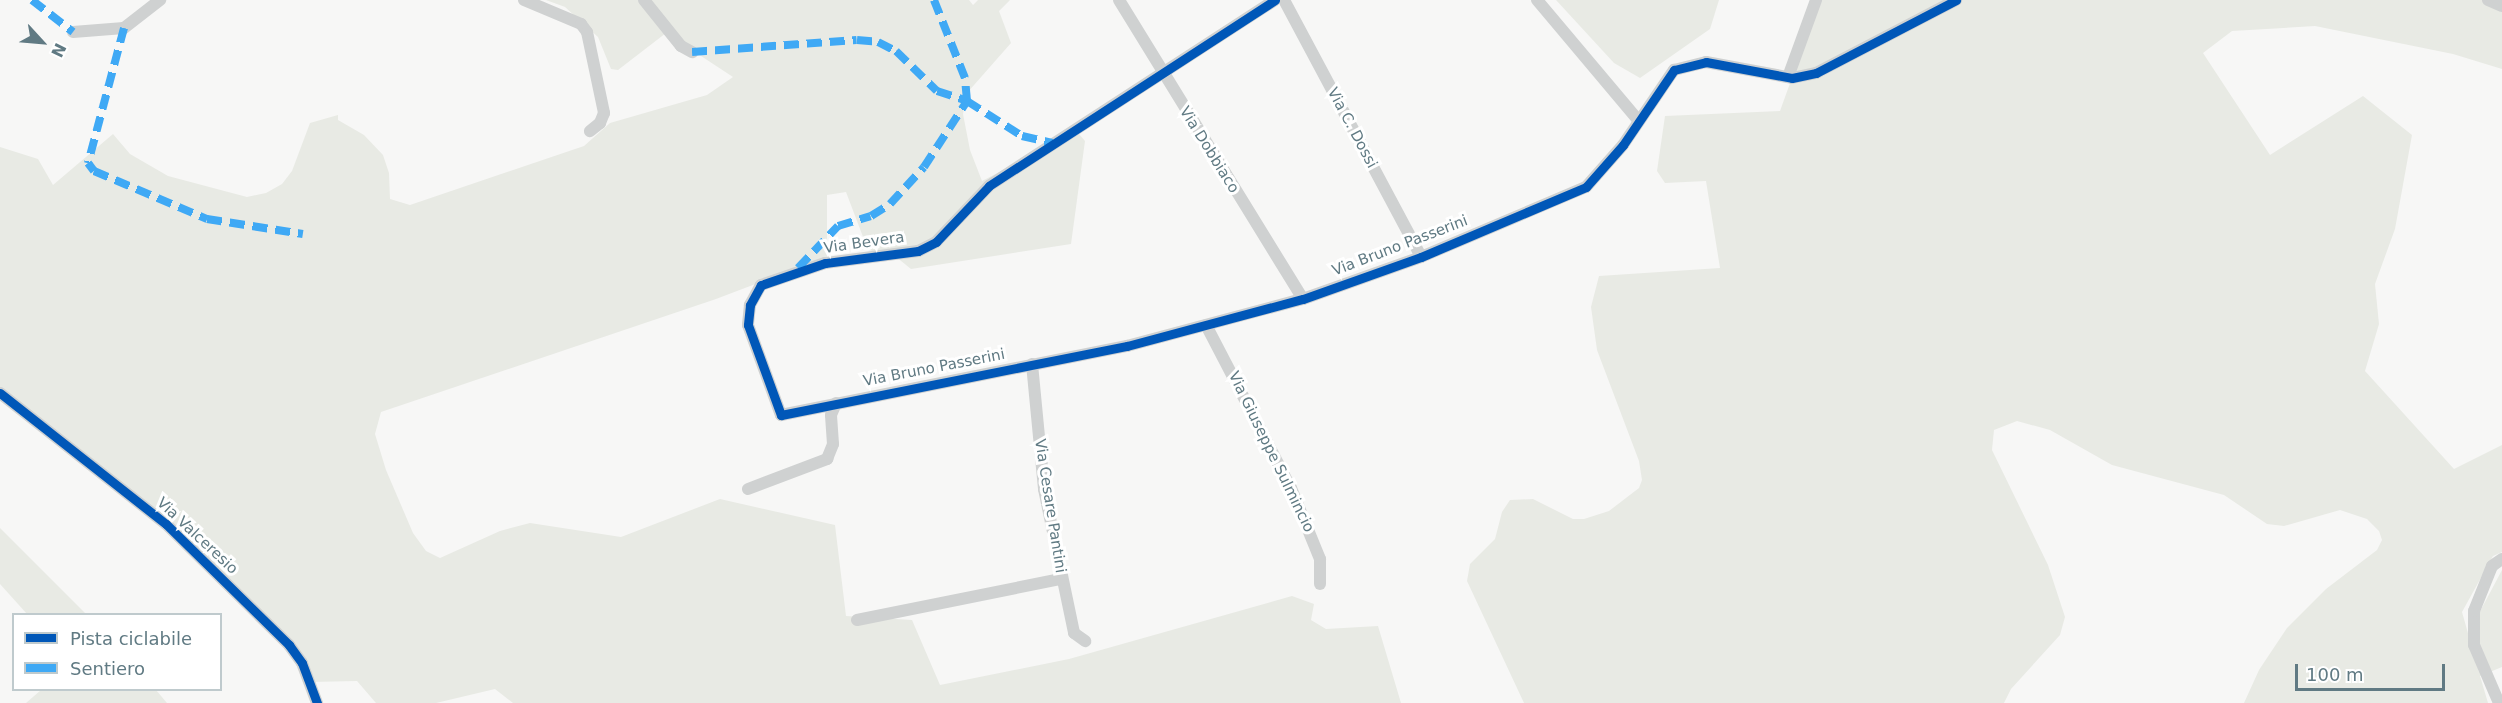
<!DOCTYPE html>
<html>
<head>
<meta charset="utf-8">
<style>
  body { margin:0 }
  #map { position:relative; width:2502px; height:703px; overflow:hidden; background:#f7f7f6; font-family:"DejaVu Sans",sans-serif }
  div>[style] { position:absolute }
  .green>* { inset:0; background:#e8eae4 }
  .minor>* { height:12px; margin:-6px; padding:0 6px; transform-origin:6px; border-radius:6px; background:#cfd1d1 }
  .quiet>* { height:8px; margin-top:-4px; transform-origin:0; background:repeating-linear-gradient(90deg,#3fa9f5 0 15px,transparent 0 23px) }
  .cycleway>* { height:9px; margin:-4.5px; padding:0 4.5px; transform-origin:4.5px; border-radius:4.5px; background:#0057b8 }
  span { translate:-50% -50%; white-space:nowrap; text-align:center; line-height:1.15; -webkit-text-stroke:6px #fff; paint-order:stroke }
  .street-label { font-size:15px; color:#607a83 }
  .legend { position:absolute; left:12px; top:613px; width:210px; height:78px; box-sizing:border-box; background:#fff; border:2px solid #bfcacd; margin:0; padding:8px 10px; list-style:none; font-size:18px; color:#607a83 }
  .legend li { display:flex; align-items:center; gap:12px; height:30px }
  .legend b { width:30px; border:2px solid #bfcacd }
  .north { position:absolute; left:12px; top:12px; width:60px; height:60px; -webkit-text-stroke:4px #fff; paint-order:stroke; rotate:116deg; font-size:16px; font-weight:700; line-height:24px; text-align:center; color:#607a83 }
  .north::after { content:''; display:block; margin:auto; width:21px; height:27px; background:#607a83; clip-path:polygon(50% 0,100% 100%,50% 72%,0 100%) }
  .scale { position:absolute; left:2295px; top:664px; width:150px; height:27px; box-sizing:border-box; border:3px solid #607a83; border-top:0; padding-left:8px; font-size:18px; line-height:21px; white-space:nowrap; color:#607a83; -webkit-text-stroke:4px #fff; paint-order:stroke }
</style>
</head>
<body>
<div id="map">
  <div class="green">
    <i style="clip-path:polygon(546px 0,969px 0,973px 5px,978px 0,1010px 0,999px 11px,1011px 43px,967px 93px,963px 114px,970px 150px,982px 181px,1072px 134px,1079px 134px,1085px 141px,1071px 244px,911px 269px,895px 256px,868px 250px,846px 192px,827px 195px,827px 257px,716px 299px,381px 412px,375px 434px,386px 470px,413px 533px,426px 551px,440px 558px,500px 531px,530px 523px,621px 537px,720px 499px,835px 525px,846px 616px,912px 620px,940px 685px,1069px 659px,1292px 596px,1314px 604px,1311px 620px,1326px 629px,1378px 626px,1401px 703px,513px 703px,495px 689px,436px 703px,376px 703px,357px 681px,310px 682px,303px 663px,142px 507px,0 396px,0 147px,38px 159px,53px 185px,113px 134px,130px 154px,168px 176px,247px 197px,266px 193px,282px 184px,292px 171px,310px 123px,338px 115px,338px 120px,364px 135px,383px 155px,389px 173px,390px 199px,410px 205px,584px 146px,610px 123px,707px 95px,733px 77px,666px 33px,618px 70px,611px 69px,598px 37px,565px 7px)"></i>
    <i style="clip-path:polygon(1556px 0,1719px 0,1710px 29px,1640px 78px,1614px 63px)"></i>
    <i style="clip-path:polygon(1820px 0,2502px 0,2502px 69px,2453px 54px,2315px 26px,2232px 31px,2203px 53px,2270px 155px,2363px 96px,2412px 135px,2395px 229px,2375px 284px,2379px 324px,2365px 371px,2454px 469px,2502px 445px,2502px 552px,2493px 556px,2462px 612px,2479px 672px,2476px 619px,2502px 570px,2502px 667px,2480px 676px,2488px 703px,2244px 703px,2259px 670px,2287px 628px,2326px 589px,2377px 550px,2382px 540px,2379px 531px,2367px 519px,2340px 510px,2284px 526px,2267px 524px,2224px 495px,2112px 465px,2050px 430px,2017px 421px,1994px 430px,1992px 450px,2048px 565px,2065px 617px,2060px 635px,2011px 689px,2004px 703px,1524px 703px,1467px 581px,1470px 564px,1495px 539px,1502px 512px,1510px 500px,1533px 499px,1573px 519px,1584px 519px,1609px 511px,1639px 488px,1642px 480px,1639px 461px,1597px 350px,1591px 307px,1599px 276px,1720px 268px,1706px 181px,1665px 183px,1657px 171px,1665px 116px,1780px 111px)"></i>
    <i style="clip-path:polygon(0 528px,86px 614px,27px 614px,0 584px)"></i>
    <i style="clip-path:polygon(41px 690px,156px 690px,167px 703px,26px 703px)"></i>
  </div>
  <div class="minor">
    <i style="left:524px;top:0;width:62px;rotate:22.8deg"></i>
    <i style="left:581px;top:24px;width:10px;rotate:53deg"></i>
    <i style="left:587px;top:32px;width:83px;rotate:78.1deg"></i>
    <i style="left:604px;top:113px;width:11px;rotate:112deg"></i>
    <i style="left:600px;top:123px;width:13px;rotate:141deg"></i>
    <i style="left:644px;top:0;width:59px;rotate:51.2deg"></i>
    <i style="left:681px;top:46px;width:13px;rotate:29deg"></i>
    <i style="left:1119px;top:0;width:351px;rotate:58.4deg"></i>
    <i style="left:1275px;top:0;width:341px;rotate:147deg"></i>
    <i style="left:989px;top:186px;width:77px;rotate:133.4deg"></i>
    <i style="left:936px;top:242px;width:20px;rotate:153deg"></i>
    <i style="left:918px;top:251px;width:94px;rotate:172.6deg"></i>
    <i style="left:825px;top:263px;width:68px;rotate:161deg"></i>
    <i style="left:761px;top:285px;width:23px;rotate:119deg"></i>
    <i style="left:750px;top:305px;width:20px;rotate:96deg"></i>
    <i style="left:748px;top:325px;width:96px;rotate:69.9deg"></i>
    <i style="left:781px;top:415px;width:353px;rotate:-11.3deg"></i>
    <i style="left:1127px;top:346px;width:182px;rotate:-15deg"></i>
    <i style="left:1303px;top:299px;width:125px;rotate:-19.6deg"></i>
    <i style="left:1421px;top:257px;width:179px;rotate:-23deg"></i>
    <i style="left:1586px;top:187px;width:56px;rotate:-48.6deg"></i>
    <i style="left:1623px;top:145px;width:91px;rotate:-55.8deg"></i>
    <i style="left:1674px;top:70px;width:33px;rotate:-14deg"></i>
    <i style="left:1706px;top:62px;width:87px;rotate:10.5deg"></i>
    <i style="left:1792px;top:78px;width:25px;rotate:-12deg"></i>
    <i style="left:1816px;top:73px;width:158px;rotate:-27.5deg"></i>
    <i style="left:1284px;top:0;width:291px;rotate:61.9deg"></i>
    <i style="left:1537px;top:0;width:158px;rotate:49.9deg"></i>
    <i style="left:2488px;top:0;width:15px;rotate:23deg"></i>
    <i style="left:73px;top:32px;width:51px;rotate:-4.5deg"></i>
    <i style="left:124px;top:28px;width:46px;rotate:-37.9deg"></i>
    <i style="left:1788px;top:77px;width:82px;rotate:-70deg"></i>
    <i style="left:1206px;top:325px;width:184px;rotate:62.5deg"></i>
    <i style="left:1291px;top:488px;width:77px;rotate:67.8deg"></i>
    <i style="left:1320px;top:559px;width:25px;rotate:90deg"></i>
    <i style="left:1032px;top:364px;width:126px;rotate:84.5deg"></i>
    <i style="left:1044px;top:489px;width:147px;rotate:78.2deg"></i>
    <i style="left:1074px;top:633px;width:14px;rotate:36deg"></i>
    <i style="left:0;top:393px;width:211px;rotate:38.3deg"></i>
    <i style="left:166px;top:524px;width:173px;rotate:44.5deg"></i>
    <i style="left:289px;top:645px;width:22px;rotate:54deg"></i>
    <i style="left:302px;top:663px;width:43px;rotate:69.4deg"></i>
    <i style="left:748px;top:489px;width:85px;rotate:-20.8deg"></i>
    <i style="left:827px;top:459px;width:16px;rotate:-68deg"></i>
    <i style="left:833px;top:444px;width:29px;rotate:-94deg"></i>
    <i style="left:831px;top:415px;width:13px;rotate:-67deg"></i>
    <i style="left:857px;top:620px;width:208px;rotate:-11.4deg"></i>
    <i style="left:2499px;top:703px;width:63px;rotate:-113.3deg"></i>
    <i style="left:2474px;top:645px;width:34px;rotate:-90deg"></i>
    <i style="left:2474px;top:611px;width:48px;rotate:-68.2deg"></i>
    <i style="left:2492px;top:566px;width:12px;rotate:-35deg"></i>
  </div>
  <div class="quiet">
    <i style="left:32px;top:0;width:52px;rotate:38deg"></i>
    <i style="left:124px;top:28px;width:140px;rotate:104.9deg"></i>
    <i style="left:88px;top:163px;width:10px;rotate:53deg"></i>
    <i style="left:94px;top:171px;width:123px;rotate:23deg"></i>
    <i style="left:207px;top:219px;width:97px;rotate:8.9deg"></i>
    <i style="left:692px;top:52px;width:165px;rotate:-4.2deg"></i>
    <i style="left:857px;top:40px;width:21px;rotate:5deg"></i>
    <i style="left:878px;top:42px;width:20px;rotate:27deg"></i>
    <i style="left:896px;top:51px;width:57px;rotate:44.3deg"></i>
    <i style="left:937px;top:91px;width:32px;rotate:18deg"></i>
    <i style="left:967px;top:101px;width:65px;rotate:32.5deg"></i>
    <i style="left:1022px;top:136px;width:31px;rotate:13deg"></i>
    <i style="left:798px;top:268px;width:58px;rotate:-46.4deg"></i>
    <i style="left:838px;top:226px;width:34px;rotate:-17deg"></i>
    <i style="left:871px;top:216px;width:22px;rotate:-32deg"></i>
    <i style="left:890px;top:204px;width:50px;rotate:-47.4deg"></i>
    <i style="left:924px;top:167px;width:79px;rotate:-56.9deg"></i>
    <i style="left:967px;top:101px;width:23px;rotate:-95deg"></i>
    <i style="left:965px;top:78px;width:84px;rotate:-111.7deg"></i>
  </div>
  <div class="cycleway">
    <i style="left:1275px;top:0;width:341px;rotate:147deg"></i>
    <i style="left:989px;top:186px;width:77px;rotate:133.4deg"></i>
    <i style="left:936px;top:242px;width:20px;rotate:153deg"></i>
    <i style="left:918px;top:251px;width:94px;rotate:172.6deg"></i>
    <i style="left:825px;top:263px;width:68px;rotate:161deg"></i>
    <i style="left:761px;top:285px;width:23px;rotate:119deg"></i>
    <i style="left:750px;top:305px;width:20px;rotate:96deg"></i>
    <i style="left:748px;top:325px;width:96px;rotate:69.9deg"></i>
    <i style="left:781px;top:415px;width:353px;rotate:-11.3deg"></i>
    <i style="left:1127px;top:346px;width:182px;rotate:-15deg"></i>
    <i style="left:1303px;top:299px;width:125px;rotate:-19.6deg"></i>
    <i style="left:1421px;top:257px;width:179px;rotate:-23deg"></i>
    <i style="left:1586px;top:187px;width:56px;rotate:-48.6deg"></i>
    <i style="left:1623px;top:145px;width:91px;rotate:-55.8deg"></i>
    <i style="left:1674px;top:70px;width:33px;rotate:-14deg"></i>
    <i style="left:1706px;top:62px;width:87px;rotate:10.5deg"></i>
    <i style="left:1792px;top:78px;width:25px;rotate:-12deg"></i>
    <i style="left:1816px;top:73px;width:158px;rotate:-27.5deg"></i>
    <i style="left:0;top:393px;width:211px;rotate:38.3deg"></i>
    <i style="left:166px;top:524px;width:173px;rotate:44.5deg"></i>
    <i style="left:289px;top:645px;width:22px;rotate:54deg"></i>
    <i style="left:302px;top:663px;width:43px;rotate:69.4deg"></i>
  </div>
  <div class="street-label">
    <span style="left:1352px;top:128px;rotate:62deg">Via C. Dossi</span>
    <span style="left:1209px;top:150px;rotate:58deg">Via Dobbiaco</span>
    <span style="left:864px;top:243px;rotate:-8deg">Via Bevera</span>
    <span style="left:1400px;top:246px;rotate:-21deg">Via Bruno Passerini</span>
    <span style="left:934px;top:368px;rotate:-11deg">Via Bruno Passerini</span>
    <span style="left:1271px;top:452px;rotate:64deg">Via Giuseppe Sulmincio</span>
    <span style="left:1050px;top:506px;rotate:81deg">Via Cesare Pantini</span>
    <span style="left:197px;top:536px;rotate:43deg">Via Valceresio</span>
  </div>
  <ul class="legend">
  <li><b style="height:8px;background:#0057b8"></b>Pista ciclabile</li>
  <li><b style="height:8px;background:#3fa9f5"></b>Sentiero</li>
  </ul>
  <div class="north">N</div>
  <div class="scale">100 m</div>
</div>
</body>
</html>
